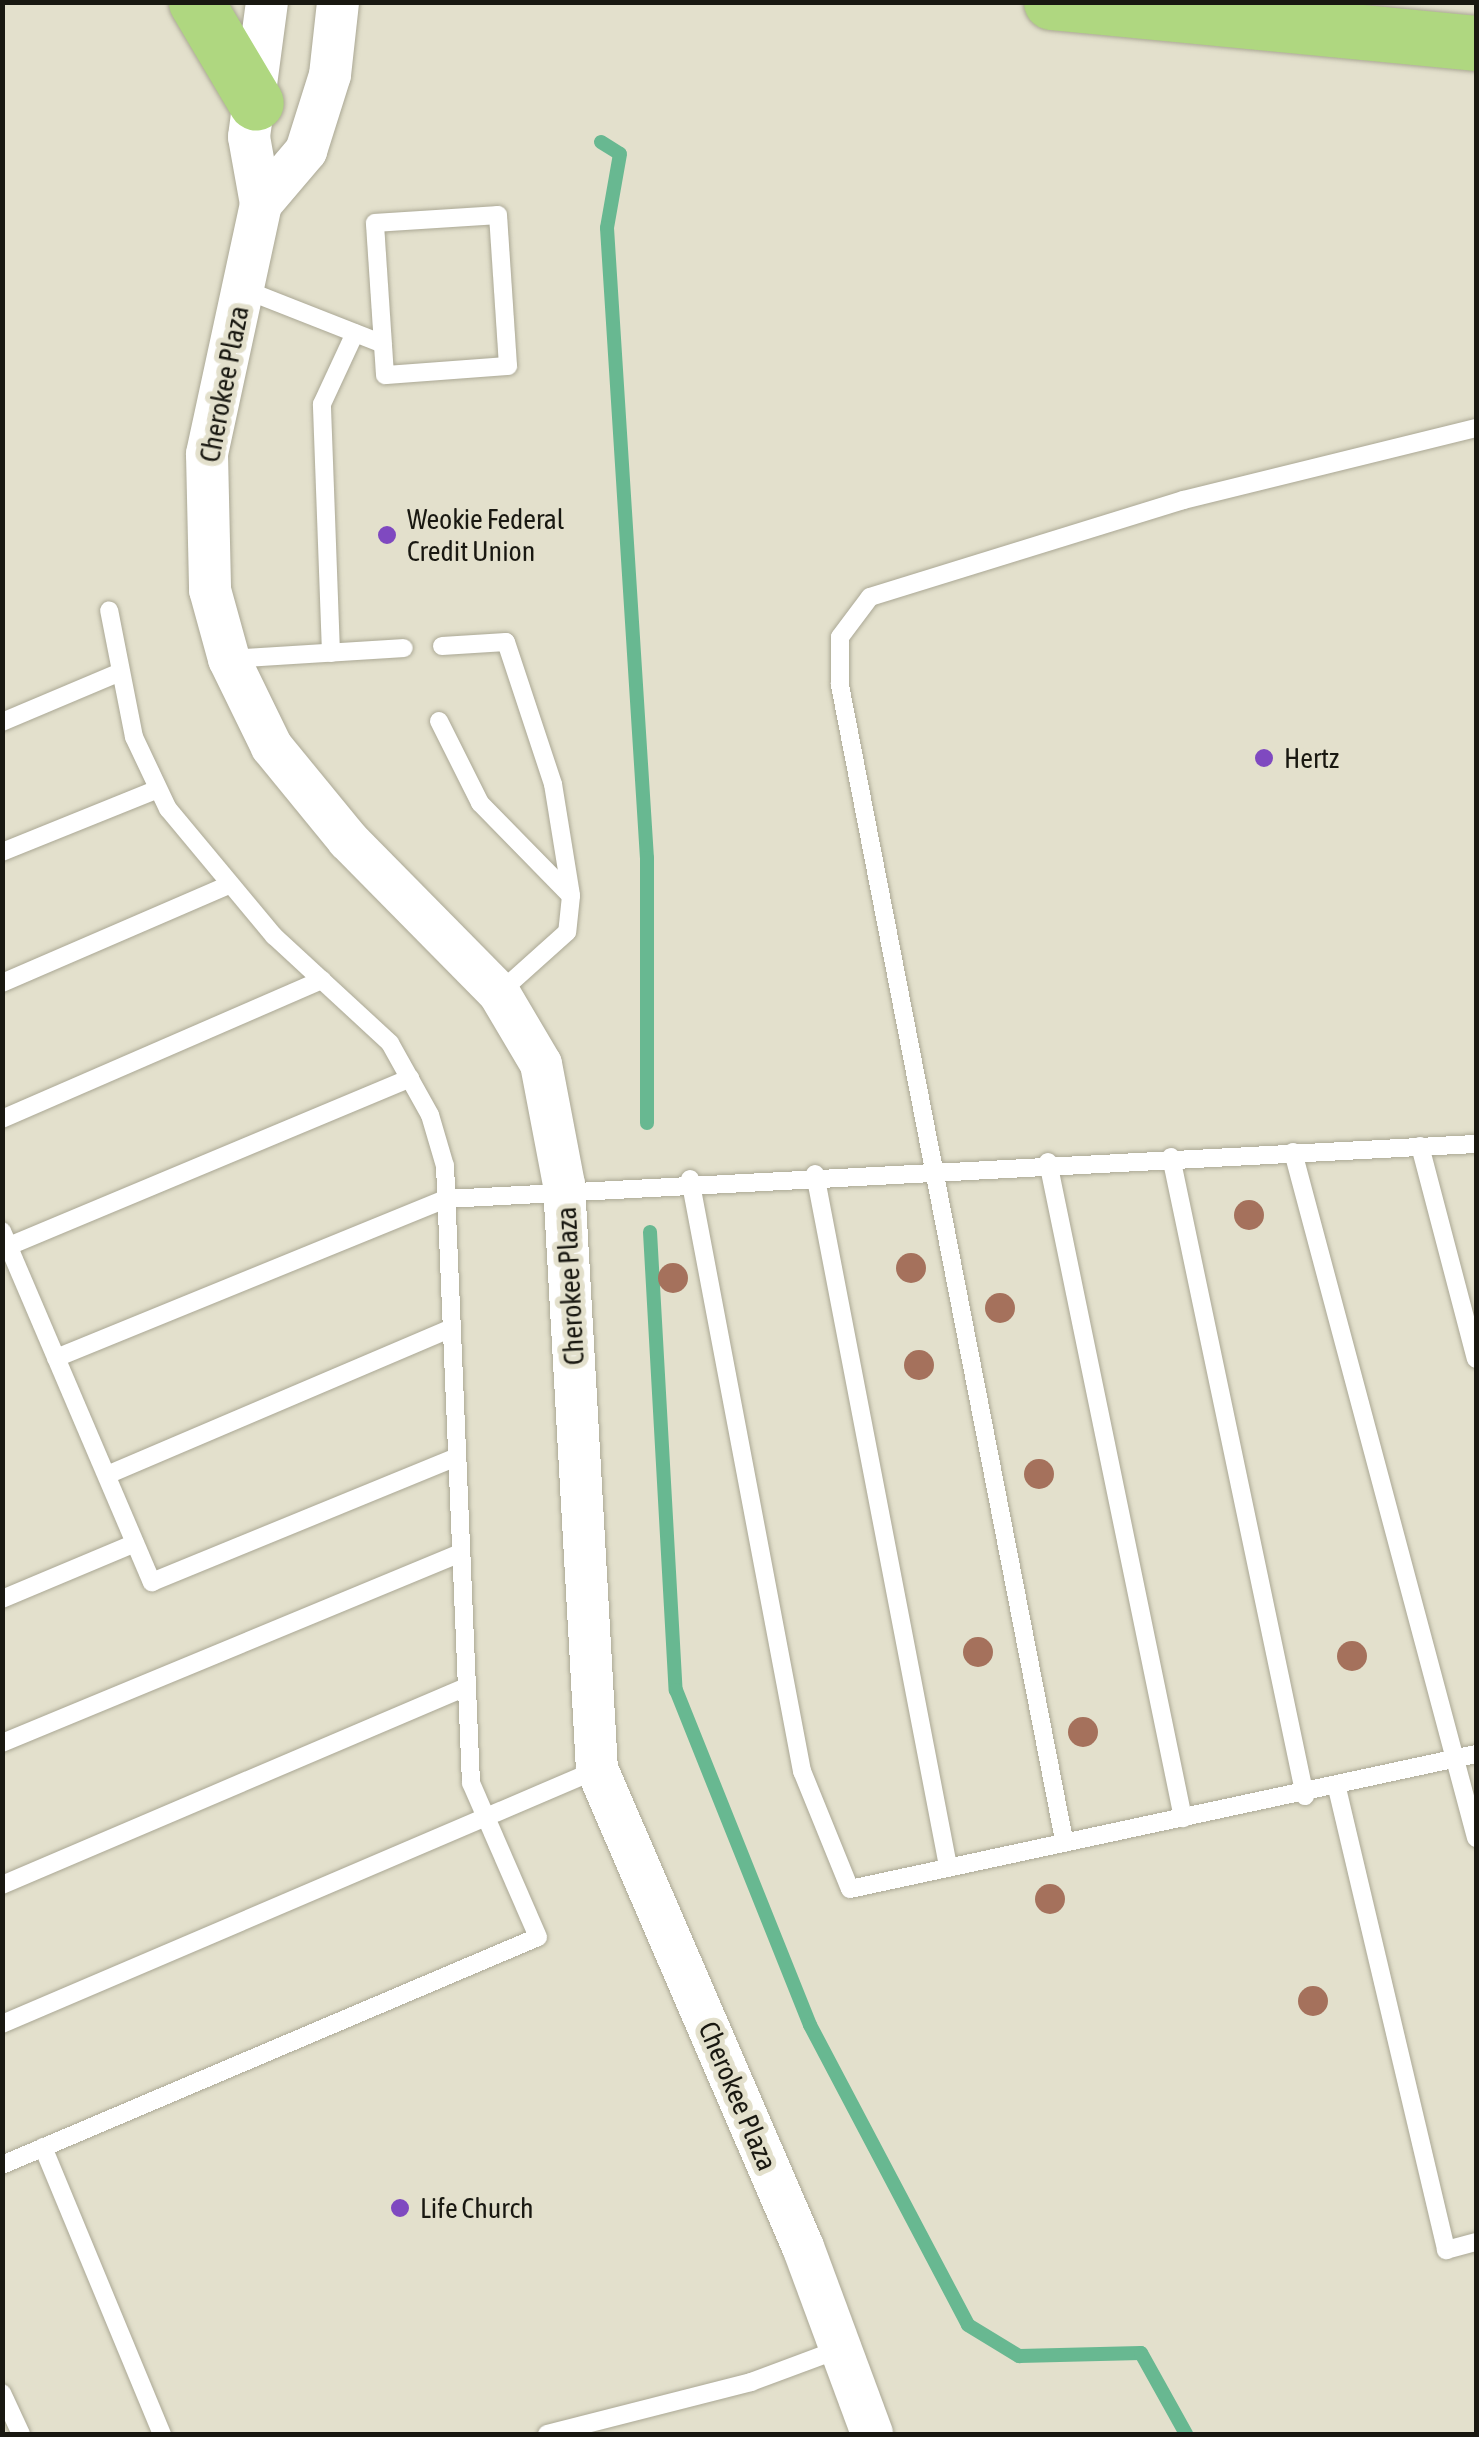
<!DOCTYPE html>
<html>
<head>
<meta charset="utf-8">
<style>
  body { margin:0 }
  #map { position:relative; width:1479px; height:2437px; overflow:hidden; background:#e3e0cc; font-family:"Asap Condensed",sans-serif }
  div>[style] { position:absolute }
  .stream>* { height:14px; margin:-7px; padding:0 7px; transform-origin:7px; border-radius:7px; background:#68b891 }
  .roads { filter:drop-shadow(0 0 2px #aba895) drop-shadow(0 0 2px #aba895) }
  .service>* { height:18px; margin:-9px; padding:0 9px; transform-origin:9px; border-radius:9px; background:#fff }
  .tertiary>* { height:42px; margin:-21px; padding:0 21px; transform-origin:21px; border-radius:21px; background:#fff }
  .trunk>* { height:55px; margin:-27.5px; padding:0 27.5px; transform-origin:27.5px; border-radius:27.5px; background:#afd780 }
  .trees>* { width:30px; height:30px; margin:-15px; border-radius:50%; background:#a5715c }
  .dots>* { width:28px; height:28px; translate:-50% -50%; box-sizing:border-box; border:5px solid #e3e0cc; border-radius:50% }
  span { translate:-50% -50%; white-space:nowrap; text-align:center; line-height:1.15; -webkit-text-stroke:10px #e3e0cc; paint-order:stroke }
  .street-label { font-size:28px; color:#191811 }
  .poi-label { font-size:28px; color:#191811 }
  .left { translate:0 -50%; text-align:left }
  .frame { position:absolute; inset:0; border:5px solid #191811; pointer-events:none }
</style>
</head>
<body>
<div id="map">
  <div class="stream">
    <i style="left:601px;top:142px;width:22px;rotate:32deg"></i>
    <i style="left:620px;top:154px;width:75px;rotate:100deg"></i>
    <i style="left:607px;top:228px;width:631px;rotate:86.37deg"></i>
    <i style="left:647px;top:858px;width:265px;rotate:90deg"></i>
    <i style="left:650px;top:1232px;width:459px;rotate:86.8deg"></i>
    <i style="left:676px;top:1690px;width:361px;rotate:68.2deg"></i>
    <i style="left:810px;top:2025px;width:339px;rotate:62.2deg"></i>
    <i style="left:968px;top:2325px;width:60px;rotate:31.3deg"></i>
    <i style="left:1019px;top:2356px;width:122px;rotate:-1.4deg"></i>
    <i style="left:1141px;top:2353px;width:93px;rotate:60.9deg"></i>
  </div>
  <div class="roads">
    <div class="service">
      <i style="left:498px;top:215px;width:151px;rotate:86.2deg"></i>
      <i style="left:508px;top:366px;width:123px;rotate:175.8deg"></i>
      <i style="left:385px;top:375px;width:152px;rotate:-93.8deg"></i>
      <i style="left:375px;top:223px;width:123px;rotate:-3.7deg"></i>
      <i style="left:243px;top:289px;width:150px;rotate:21.4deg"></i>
      <i style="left:442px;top:646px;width:64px;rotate:-3.6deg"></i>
      <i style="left:506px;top:642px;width:150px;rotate:71.7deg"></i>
      <i style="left:553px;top:784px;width:112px;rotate:80.8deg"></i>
      <i style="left:331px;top:653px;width:249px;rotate:-92.1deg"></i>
      <i style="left:322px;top:404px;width:78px;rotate:-65.1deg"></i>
      <i style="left:230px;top:659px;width:174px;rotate:-3.6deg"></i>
      <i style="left:439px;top:721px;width:92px;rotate:63.4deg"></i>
      <i style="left:480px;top:803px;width:130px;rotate:45.6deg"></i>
      <i style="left:571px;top:896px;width:36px;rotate:96deg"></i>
      <i style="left:567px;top:932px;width:91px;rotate:138.1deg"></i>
      <i style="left:2px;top:722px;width:126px;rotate:-22.9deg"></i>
      <i style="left:2px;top:852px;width:168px;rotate:-22deg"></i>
      <i style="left:2px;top:983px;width:247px;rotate:-23.4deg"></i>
      <i style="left:2px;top:1119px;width:349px;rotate:-23.5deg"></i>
      <i style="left:1420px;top:1146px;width:220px;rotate:75.3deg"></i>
      <i style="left:1293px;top:1152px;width:710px;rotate:75.06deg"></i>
      <i style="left:1171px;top:1157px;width:653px;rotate:78.16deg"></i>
      <i style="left:1048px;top:1162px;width:670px;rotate:78.37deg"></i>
      <i style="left:815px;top:1174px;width:705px;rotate:79.12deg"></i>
      <i style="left:690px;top:1179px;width:603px;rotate:79.29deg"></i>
      <i style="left:802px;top:1771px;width:127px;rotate:67.9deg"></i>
      <i style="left:850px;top:1889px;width:640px;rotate:-12.17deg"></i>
      <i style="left:2px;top:1231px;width:382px;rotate:66.9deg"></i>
      <i style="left:152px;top:1582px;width:327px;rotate:-22.3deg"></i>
      <i style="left:9px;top:1246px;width:435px;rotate:-22.7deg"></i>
      <i style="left:56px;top:1358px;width:421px;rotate:-22.2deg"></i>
      <i style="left:446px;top:1199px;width:1031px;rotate:-3.06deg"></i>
      <i style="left:107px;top:1475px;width:373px;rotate:-23.1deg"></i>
      <i style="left:2px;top:1599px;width:144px;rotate:-22.8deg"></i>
      <i style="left:2px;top:1743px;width:496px;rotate:-22.5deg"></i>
      <i style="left:1337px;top:1788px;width:475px;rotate:76.7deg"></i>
      <i style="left:1446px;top:2250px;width:31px;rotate:-15deg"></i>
      <i style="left:1064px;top:1840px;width:1177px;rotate:-100.98deg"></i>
      <i style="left:840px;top:685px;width:48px;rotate:-90deg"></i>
      <i style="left:840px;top:637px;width:50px;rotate:-53.1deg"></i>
      <i style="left:870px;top:597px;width:328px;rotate:-17.2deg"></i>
      <i style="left:1183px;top:500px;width:302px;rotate:-13.8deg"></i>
      <i style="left:2px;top:1885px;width:504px;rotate:-23.11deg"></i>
      <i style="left:2px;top:2024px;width:646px;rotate:-23.15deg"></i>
      <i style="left:43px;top:2147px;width:311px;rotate:67.5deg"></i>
      <i style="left:2px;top:2165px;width:582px;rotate:-23.04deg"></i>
      <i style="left:538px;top:1937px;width:168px;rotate:-113.5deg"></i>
      <i style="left:471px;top:1783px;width:618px;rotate:-92.41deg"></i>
      <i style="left:445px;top:1166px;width:53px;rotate:-106.4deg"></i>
      <i style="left:430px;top:1115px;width:82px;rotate:-119.1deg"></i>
      <i style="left:390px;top:1043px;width:158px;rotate:-137.3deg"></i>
      <i style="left:274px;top:936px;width:165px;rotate:-129.8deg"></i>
      <i style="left:168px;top:809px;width:80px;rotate:-115.3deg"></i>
      <i style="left:134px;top:737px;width:129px;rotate:-101.1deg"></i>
      <i style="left:2px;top:2393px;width:45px;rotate:65.1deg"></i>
      <i style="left:547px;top:2434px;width:211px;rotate:-14.3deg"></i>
      <i style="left:751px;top:2382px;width:92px;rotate:-20.4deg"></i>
    </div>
    <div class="tertiary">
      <i style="left:267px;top:2px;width:136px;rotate:97.6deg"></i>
      <i style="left:249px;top:137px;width:68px;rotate:79.8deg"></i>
      <i style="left:261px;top:204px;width:256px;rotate:102.2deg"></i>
      <i style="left:207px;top:454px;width:136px;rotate:88.7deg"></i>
      <i style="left:210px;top:590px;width:72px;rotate:74.6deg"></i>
      <i style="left:229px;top:659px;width:98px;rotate:64deg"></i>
      <i style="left:272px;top:747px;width:120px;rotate:50.7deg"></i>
      <i style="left:348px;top:840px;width:215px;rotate:45.4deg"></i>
      <i style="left:499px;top:993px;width:82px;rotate:59.4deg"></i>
      <i style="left:541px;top:1064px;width:123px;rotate:79.2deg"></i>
      <i style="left:564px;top:1185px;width:585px;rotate:86.77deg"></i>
      <i style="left:597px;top:1769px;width:520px;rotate:66.69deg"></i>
      <i style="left:803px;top:2247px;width:199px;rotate:69.7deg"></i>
      <i style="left:261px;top:204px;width:70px;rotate:-49.7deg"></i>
      <i style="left:306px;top:151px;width:80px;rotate:-72.5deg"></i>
      <i style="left:330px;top:75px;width:73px;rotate:-83.7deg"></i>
    </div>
    <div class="trunk">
      <i style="left:196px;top:2px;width:117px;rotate:59.3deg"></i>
      <i style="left:1051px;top:2px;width:427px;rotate:5.5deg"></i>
    </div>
  </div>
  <div class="trees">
    <i style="left:1249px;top:1215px"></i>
    <i style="left:911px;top:1268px"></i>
    <i style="left:673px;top:1278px"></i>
    <i style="left:1000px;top:1308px"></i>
    <i style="left:919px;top:1365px"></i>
    <i style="left:1039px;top:1474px"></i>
    <i style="left:978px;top:1652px"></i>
    <i style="left:1352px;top:1656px"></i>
    <i style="left:1083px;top:1732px"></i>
    <i style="left:1050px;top:1899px"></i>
    <i style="left:1313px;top:2001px"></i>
  </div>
  <div class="dots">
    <i style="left:387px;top:535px;background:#7f49c0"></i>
    <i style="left:1264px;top:758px;background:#7f49c0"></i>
    <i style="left:400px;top:2208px;background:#7f49c0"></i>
  </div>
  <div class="street-label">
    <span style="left:224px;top:384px;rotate:-79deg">Cherokee Plaza</span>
    <span style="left:570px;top:1286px;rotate:-93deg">Cherokee Plaza</span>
    <span style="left:738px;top:2096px;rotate:67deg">Cherokee Plaza</span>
  </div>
  <div class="poi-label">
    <span class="left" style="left:407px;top:535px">Weokie Federal<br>Credit Union</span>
    <span class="left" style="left:1284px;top:758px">Hertz</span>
    <span class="left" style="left:420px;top:2208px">Life Church</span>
  </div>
  <div class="frame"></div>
</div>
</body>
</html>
